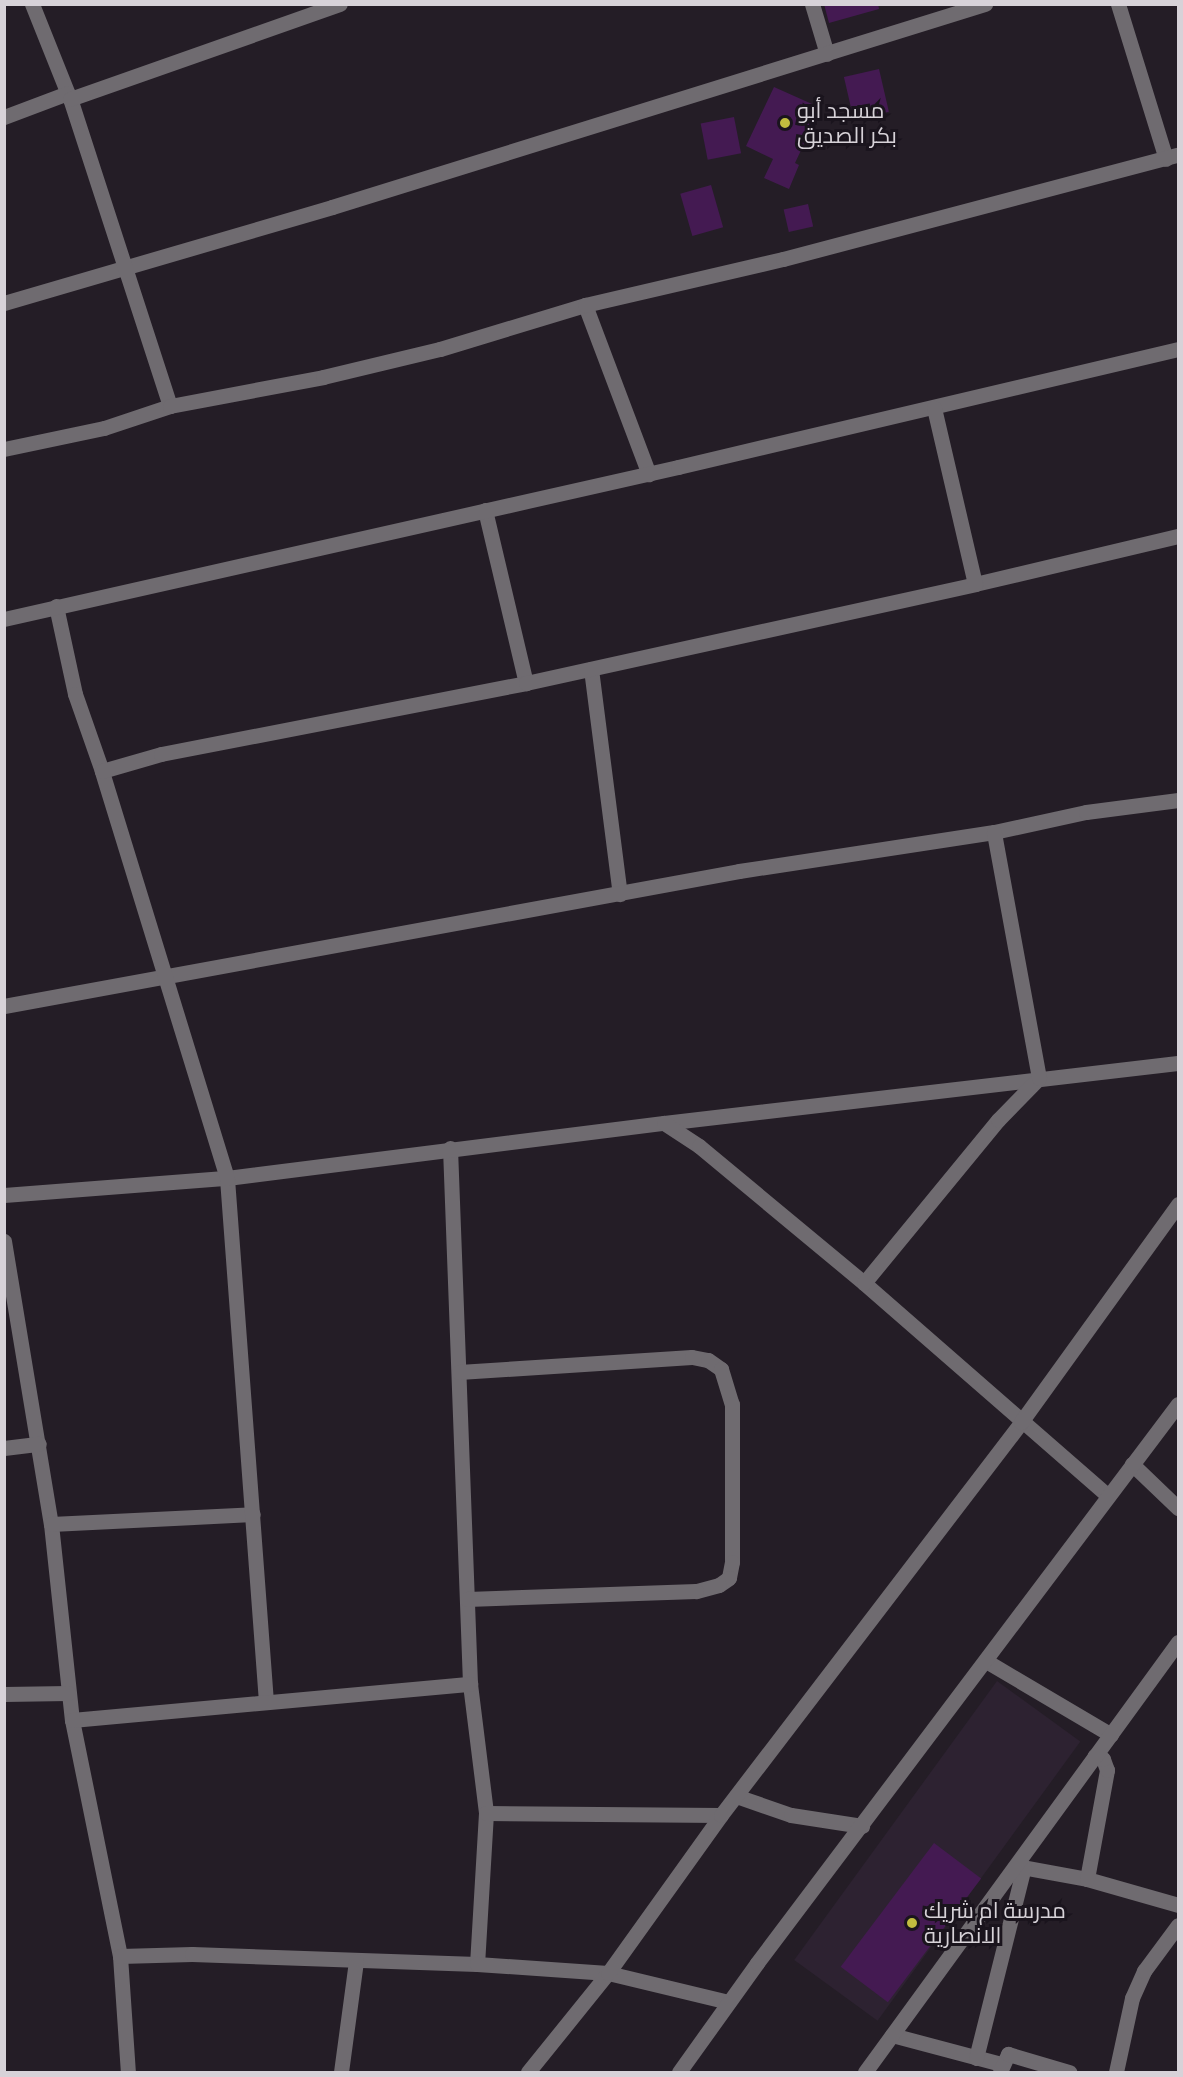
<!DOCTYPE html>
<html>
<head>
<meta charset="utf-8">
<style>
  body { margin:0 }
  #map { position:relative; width:1183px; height:2077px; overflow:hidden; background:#241d26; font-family:Signika,Cairo,sans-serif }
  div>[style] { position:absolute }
  .built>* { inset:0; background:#2d2231; transform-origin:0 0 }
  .building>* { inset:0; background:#441a52; transform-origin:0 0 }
  .minor>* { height:15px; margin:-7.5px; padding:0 7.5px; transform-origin:7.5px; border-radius:7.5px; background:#6f6b70 }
  .dots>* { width:16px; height:16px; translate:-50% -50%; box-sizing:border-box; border:3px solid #1a141d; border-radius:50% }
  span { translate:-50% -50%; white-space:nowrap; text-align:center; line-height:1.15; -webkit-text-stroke:6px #1a141d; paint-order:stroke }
  .poi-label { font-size:22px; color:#d7d2d8 }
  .left { translate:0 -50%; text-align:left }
  .frame { position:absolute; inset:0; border:6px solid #d7d2d8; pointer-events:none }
</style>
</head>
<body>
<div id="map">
  <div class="built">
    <i style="left:997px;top:1681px;width:103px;height:345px;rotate:36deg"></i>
  </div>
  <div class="building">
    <i style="clip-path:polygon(824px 4px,878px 4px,879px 9px,829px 23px)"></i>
    <i style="left:879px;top:69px;width:44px;height:36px;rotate:77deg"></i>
    <i style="clip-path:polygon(774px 87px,821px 108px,795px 163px,799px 165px,789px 189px,764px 178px,773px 159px,746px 146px)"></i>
    <i style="left:734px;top:117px;width:37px;height:34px;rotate:79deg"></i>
    <i style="left:711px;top:185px;width:44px;height:32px;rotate:74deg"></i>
    <i style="left:808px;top:204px;width:23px;height:25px;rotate:77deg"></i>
    <i style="left:934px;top:1843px;width:59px;height:155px;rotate:37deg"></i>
  </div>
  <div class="minor">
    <i style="left:32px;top:4px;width:102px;rotate:68.2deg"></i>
    <i style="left:812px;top:4px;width:52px;rotate:73.3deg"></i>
    <i style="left:1118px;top:4px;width:162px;rotate:72.8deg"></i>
    <i style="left:4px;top:117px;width:68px;rotate:-20.6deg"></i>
    <i style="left:4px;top:303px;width:342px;rotate:-16.3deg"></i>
    <i style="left:332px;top:207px;width:684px;rotate:-17.27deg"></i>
    <i style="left:585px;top:305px;width:181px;rotate:69.3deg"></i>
    <i style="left:170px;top:406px;width:323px;rotate:-108deg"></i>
    <i style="left:70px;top:99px;width:286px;rotate:-19.4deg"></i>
    <i style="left:4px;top:449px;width:102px;rotate:-11.9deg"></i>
    <i style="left:104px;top:428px;width:70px;rotate:-18.4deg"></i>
    <i style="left:170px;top:406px;width:156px;rotate:-10.7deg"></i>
    <i style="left:323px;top:377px;width:120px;rotate:-13.5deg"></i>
    <i style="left:440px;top:349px;width:152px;rotate:-16.9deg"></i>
    <i style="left:585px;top:305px;width:203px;rotate:-13.1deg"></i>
    <i style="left:783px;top:259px;width:408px;rotate:-14.8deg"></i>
    <i style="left:485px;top:510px;width:178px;rotate:76.7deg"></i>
    <i style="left:975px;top:584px;width:209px;rotate:-13.3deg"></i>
    <i style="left:56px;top:606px;width:90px;rotate:77.8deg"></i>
    <i style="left:75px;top:694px;width:82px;rotate:70.7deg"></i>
    <i style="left:4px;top:619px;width:691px;rotate:-12.71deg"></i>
    <i style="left:678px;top:467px;width:514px;rotate:-13.28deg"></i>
    <i style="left:591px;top:669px;width:227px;rotate:82.7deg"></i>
    <i style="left:4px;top:1006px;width:747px;rotate:-10.41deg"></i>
    <i style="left:739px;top:871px;width:258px;rotate:-8.7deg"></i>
    <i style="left:994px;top:832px;width:94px;rotate:-12.3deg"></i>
    <i style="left:1086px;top:812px;width:93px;rotate:-7.4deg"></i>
    <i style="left:664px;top:1123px;width:517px;rotate:-6.66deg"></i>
    <i style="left:450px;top:1148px;width:536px;rotate:87.86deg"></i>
    <i style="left:470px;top:1684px;width:130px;rotate:82.9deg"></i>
    <i style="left:486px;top:1813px;width:151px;rotate:93.4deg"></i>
    <i style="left:4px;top:1195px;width:224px;rotate:-4.4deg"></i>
    <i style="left:227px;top:1178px;width:440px;rotate:-7.2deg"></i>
    <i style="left:664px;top:1123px;width:42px;rotate:33.3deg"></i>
    <i style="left:699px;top:1146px;width:214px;rotate:39.7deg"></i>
    <i style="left:864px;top:1283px;width:322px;rotate:41.1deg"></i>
    <i style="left:4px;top:1241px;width:287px;rotate:80.6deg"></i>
    <i style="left:51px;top:1524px;width:197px;rotate:83.9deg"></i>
    <i style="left:72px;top:1720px;width:241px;rotate:78.5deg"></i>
    <i style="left:120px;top:1956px;width:116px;rotate:86.1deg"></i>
    <i style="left:864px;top:1283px;width:211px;rotate:-50.6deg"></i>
    <i style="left:998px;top:1120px;width:59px;rotate:-45.7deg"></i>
    <i style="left:1039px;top:1078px;width:250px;rotate:-100.4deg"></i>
    <i style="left:459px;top:1372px;width:233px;rotate:-3.7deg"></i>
    <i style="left:692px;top:1357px;width:16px;rotate:11deg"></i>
    <i style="left:708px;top:1360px;width:16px;rotate:35deg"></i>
    <i style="left:721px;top:1369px;width:37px;rotate:73deg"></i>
    <i style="left:732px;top:1404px;width:158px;rotate:90deg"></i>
    <i style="left:732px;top:1562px;width:16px;rotate:101deg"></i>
    <i style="left:729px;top:1578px;width:12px;rotate:145deg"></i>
    <i style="left:719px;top:1585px;width:24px;rotate:165deg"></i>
    <i style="left:696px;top:1591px;width:229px;rotate:178deg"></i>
    <i style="left:4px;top:1448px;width:35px;rotate:-7deg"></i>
    <i style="left:1132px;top:1464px;width:64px;rotate:43.7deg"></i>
    <i style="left:51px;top:1524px;width:202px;rotate:-2.8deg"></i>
    <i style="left:986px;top:1661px;width:145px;rotate:30.6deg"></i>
    <i style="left:4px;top:1694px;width:64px;rotate:-0.9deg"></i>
    <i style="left:266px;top:1702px;width:525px;rotate:-94.26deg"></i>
    <i style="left:227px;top:1178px;width:426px;rotate:-107.1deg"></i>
    <i style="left:102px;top:771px;width:61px;rotate:-16.1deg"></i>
    <i style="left:161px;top:754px;width:372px;rotate:-11deg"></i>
    <i style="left:526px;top:683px;width:460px;rotate:-12.4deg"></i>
    <i style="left:975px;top:584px;width:181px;rotate:-103.1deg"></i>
    <i style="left:72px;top:1720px;width:400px;rotate:-5.2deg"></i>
    <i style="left:736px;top:1796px;width:58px;rotate:19.1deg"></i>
    <i style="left:791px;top:1815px;width:72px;rotate:8.8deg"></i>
    <i style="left:486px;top:1813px;width:235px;rotate:0.5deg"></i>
    <i style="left:1016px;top:1866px;width:72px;rotate:10.4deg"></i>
    <i style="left:1087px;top:1879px;width:95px;rotate:15.9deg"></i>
    <i style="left:1087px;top:1879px;width:111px;rotate:-79.6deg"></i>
    <i style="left:1107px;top:1770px;width:12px;rotate:-110deg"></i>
    <i style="left:1103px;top:1759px;width:9px;rotate:-159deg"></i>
    <i style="left:120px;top:1956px;width:72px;rotate:-1.6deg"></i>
    <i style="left:192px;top:1954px;width:285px;rotate:2deg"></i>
    <i style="left:477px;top:1964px;width:131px;rotate:3.9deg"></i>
    <i style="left:608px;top:1973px;width:124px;rotate:13.5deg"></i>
    <i style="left:892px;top:2035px;width:113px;rotate:14.9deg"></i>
    <i style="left:976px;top:2058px;width:197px;rotate:-75.9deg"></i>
    <i style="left:341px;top:2072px;width:112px;rotate:-82.3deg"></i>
    <i style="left:528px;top:2072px;width:127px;rotate:-51.1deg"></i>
    <i style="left:608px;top:1973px;width:194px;rotate:-54.4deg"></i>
    <i style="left:721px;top:1815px;width:494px;rotate:-52.6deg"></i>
    <i style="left:1021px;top:1422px;width:269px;rotate:-54.2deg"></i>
    <i style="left:679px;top:2072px;width:134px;rotate:-54.4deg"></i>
    <i style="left:757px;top:1963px;width:700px;rotate:-53.02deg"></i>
    <i style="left:865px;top:2072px;width:532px;rotate:-53.95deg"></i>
    <i style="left:1000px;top:2072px;width:20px;rotate:-66deg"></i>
    <i style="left:1008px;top:2054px;width:64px;rotate:16.4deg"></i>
    <i style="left:1116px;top:2072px;width:76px;rotate:-77.8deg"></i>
    <i style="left:1132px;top:1998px;width:30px;rotate:-66deg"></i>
    <i style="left:1144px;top:1971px;width:57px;rotate:-53.5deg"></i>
  </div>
  <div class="dots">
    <i style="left:785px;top:123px;background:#c2bd3f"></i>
    <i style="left:912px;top:1923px;background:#c2bd3f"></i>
  </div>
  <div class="poi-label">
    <span class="left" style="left:797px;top:123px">مسجد أبو<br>بكر الصديق</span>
    <span class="left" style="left:924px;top:1923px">مدرسة ام شريك<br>الانصارية</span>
  </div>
  <div class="frame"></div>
</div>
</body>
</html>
